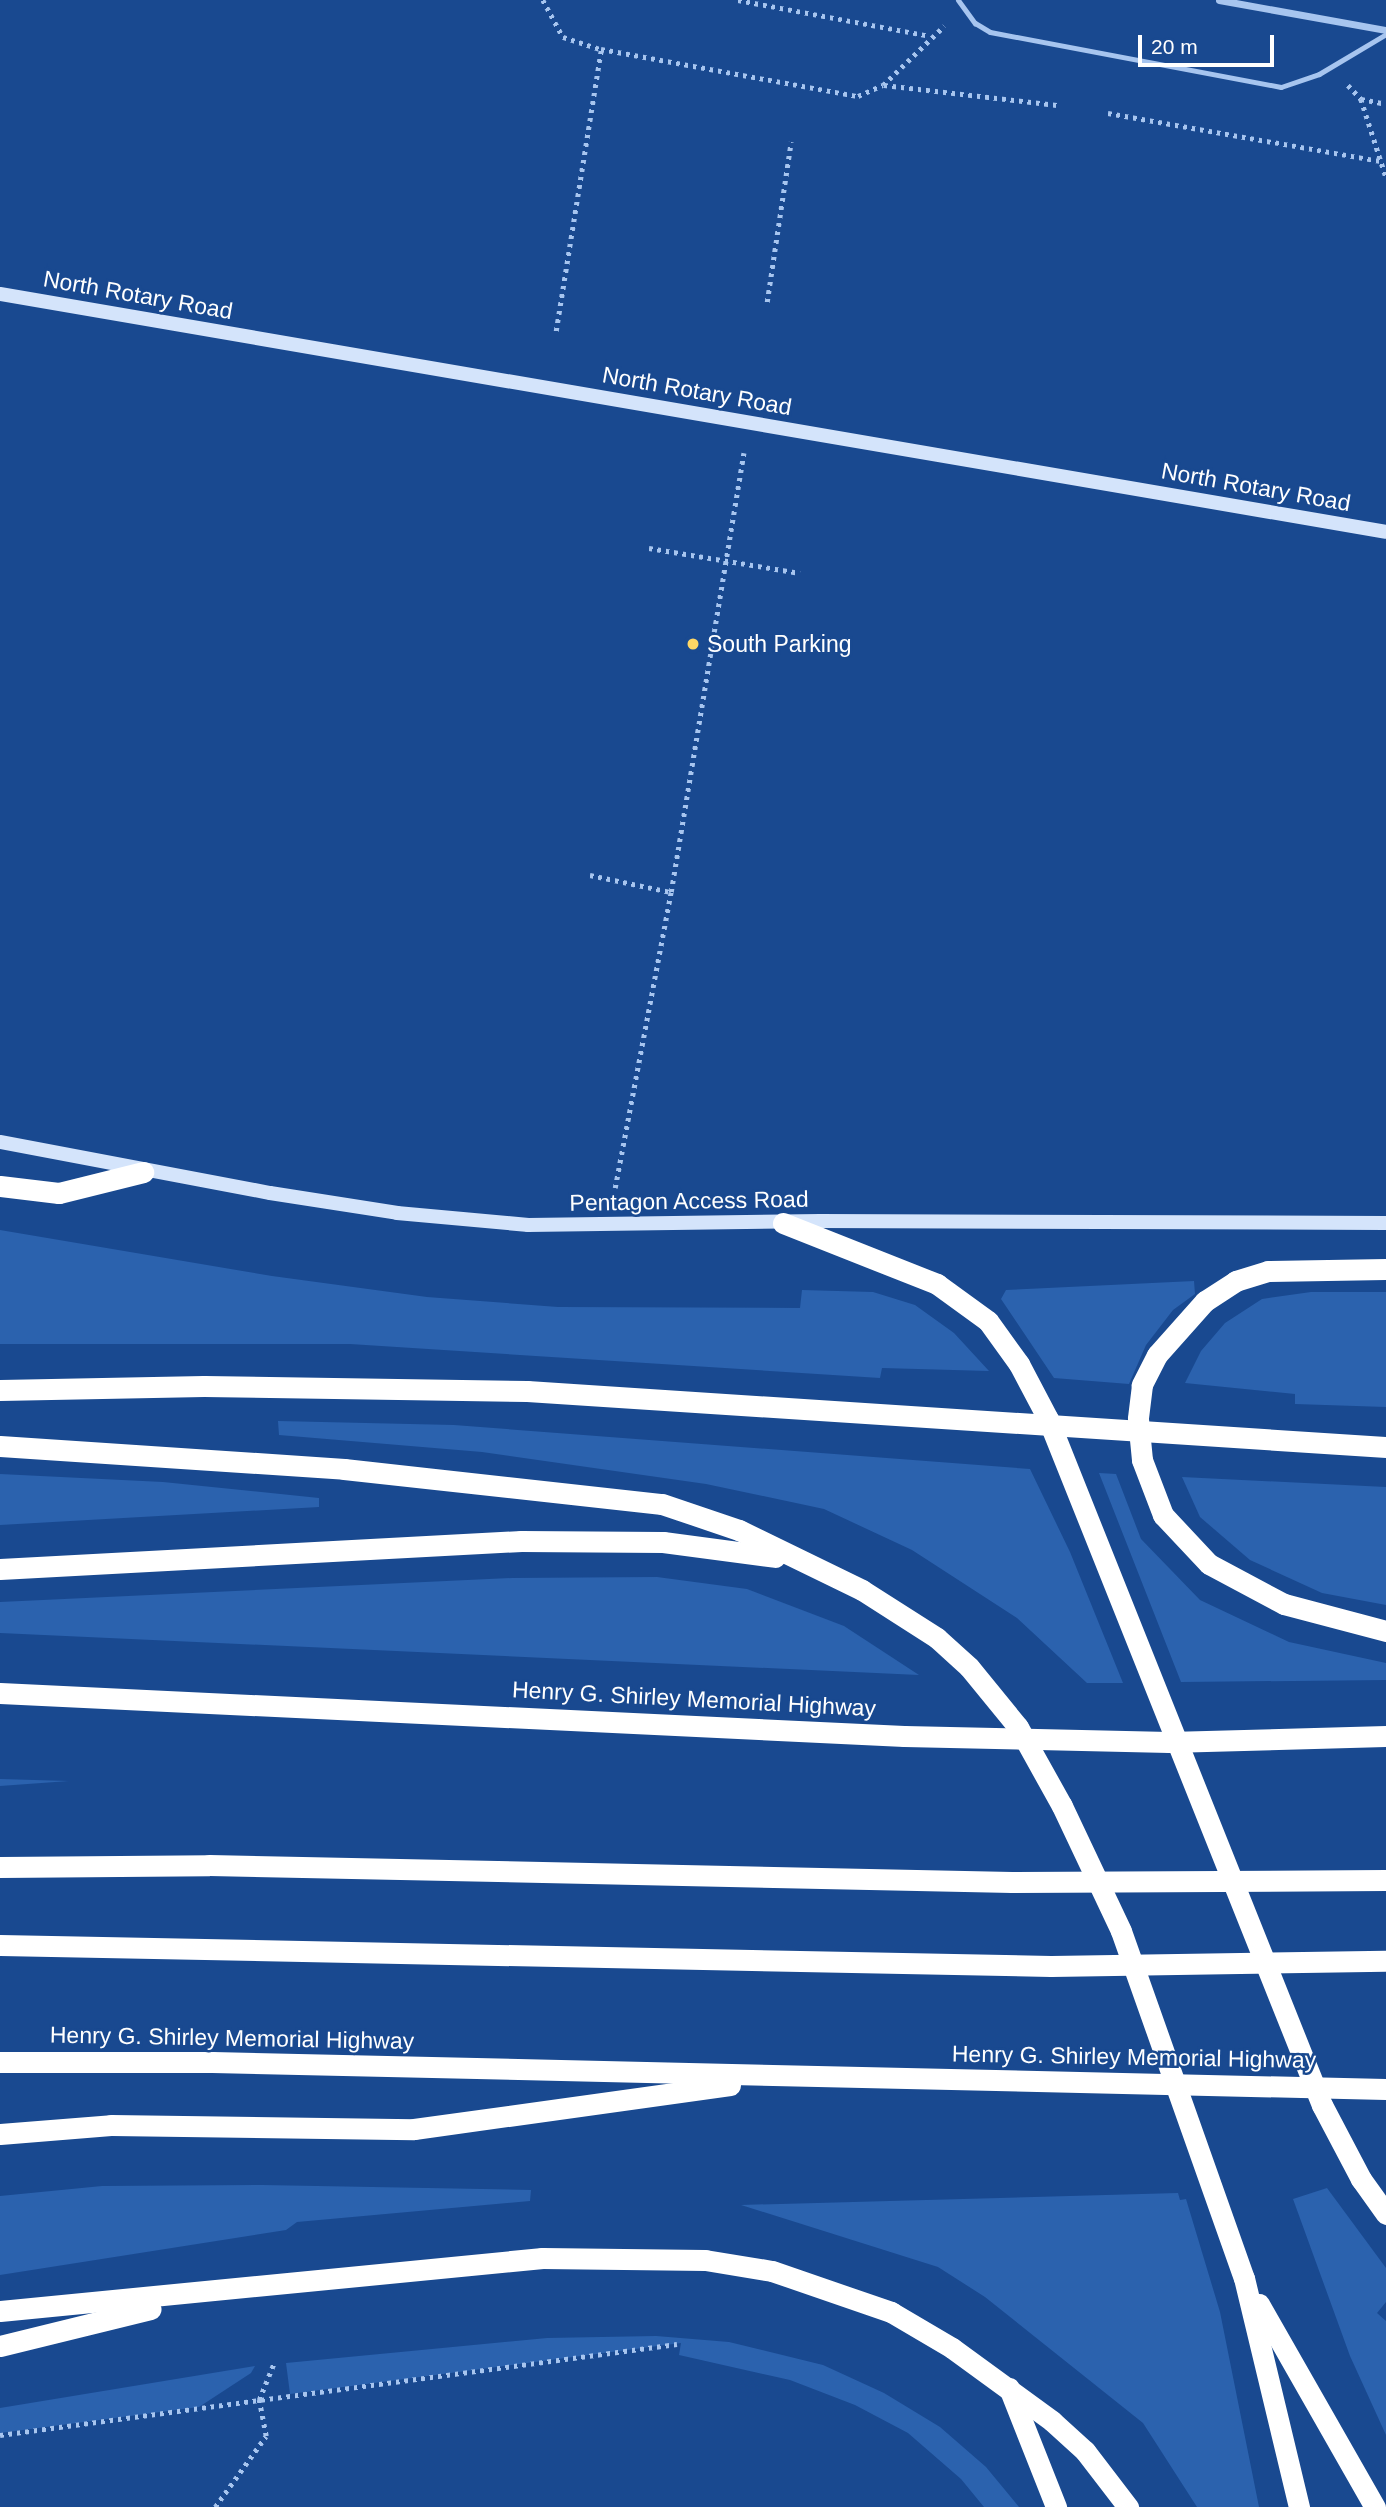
<!DOCTYPE html>
<html>
<head>
<meta charset="utf-8">
<style>
  body { margin:0 }
  #map { position:relative; width:1386px; height:2507px; overflow:hidden; background:#194990; font-family:Arial,sans-serif }
  div>[style] { position:absolute }
  .green>* { inset:0; background:#2b62ae }
  .path>* { height:4.5px; margin-top:-2.25px; transform-origin:0; background:repeating-linear-gradient(90deg,#a7c5ef 0 3.5px,transparent 0 8.5px) }
  .lane>* { height:5px; margin:-2.5px; padding:0 2.5px; transform-origin:2.5px; border-radius:2.5px; background:#a7c5ef }
  .street>* { height:7px; margin:-3.5px; padding:0 3.5px; transform-origin:3.5px; border-radius:3.5px; background:#a7c5ef }
  .secondary>* { height:14px; margin:-7px; padding:0 7px; transform-origin:7px; border-radius:7px; background:#d4e4fb }
  .highway>* { height:21px; margin:-10.5px; padding:0 10.5px; transform-origin:10.5px; border-radius:10.5px; background:#fff }
  .dots>* { width:19px; height:19px; translate:-50% -50%; box-sizing:border-box; border:4px solid #194990; border-radius:50% }
  span { translate:-50% -50%; white-space:nowrap; text-align:center; line-height:1.15; -webkit-text-stroke:5px #194990; paint-order:stroke }
  .street-label { font-size:23px; color:#fff }
  .poi-label { font-size:23px; color:#fff }
  .left { translate:0 -50%; text-align:left }
  .scale { position:absolute; left:1138px; top:35px; width:136px; height:32px; box-sizing:border-box; border:4px solid #fff; border-top:0; padding-left:9px; font-size:21px; line-height:24px; white-space:nowrap; color:#fff; -webkit-text-stroke:5px #194990; paint-order:stroke }
</style>
</head>
<body>
<div id="map">
  <div class="green">
    <i style="clip-path:polygon(0 1230px,272px 1276px,427px 1297px,558px 1307px,800px 1308px,802px 1290px,873px 1292px,915px 1305px,954px 1333px,989px 1371px,882px 1368px,880px 1378px,350px 1344px,0 1344px)"></i>
    <i style="clip-path:polygon(1194px 1281px,1195px 1294px,1173px 1310px,1146px 1345px,1129px 1384px,1054px 1378px,1001px 1299px,1006px 1290px)"></i>
    <i style="clip-path:polygon(1311px 1292px,1386px 1292px,1386px 1407px,1295px 1404px,1295px 1394px,1185px 1383px,1201px 1351px,1225px 1323px,1262px 1299px)"></i>
    <i style="clip-path:polygon(278px 1421px,454px 1425px,1030px 1469px,1070px 1552px,1123px 1683px,1087px 1683px,1017px 1618px,912px 1550px,824px 1509px,706px 1484px,482px 1452px,279px 1435px)"></i>
    <i style="clip-path:polygon(1099px 1473px,1116px 1474px,1141px 1539px,1200px 1600px,1289px 1642px,1386px 1663px,1386px 1680px,1181px 1682px)"></i>
    <i style="clip-path:polygon(0 1474px,163px 1482px,319px 1498px,319px 1507px,0 1525px)"></i>
    <i style="clip-path:polygon(1182px 1477px,1386px 1487px,1386px 1605px,1322px 1593px,1250px 1560px,1200px 1517px)"></i>
    <i style="clip-path:polygon(657px 1577px,747px 1589px,844px 1626px,919px 1675px,0 1633px,0 1602px,512px 1578px)"></i>
    <i style="clip-path:polygon(0 1779px,69px 1781px,0 1786px)"></i>
    <i style="clip-path:polygon(262px 2185px,531px 2190px,530px 2201px,297px 2222px,286px 2230px,0 2275px,0 2196px,102px 2186px)"></i>
    <i style="clip-path:polygon(1327px 2188px,1386px 2268px,1386px 2302px,1377px 2313px,1386px 2321px,1386px 2435px,1350px 2356px,1293px 2199px)"></i>
    <i style="clip-path:polygon(1178px 2193px,1180px 2200px,1186px 2199px,1220px 2312px,1259px 2507px,1197px 2507px,1143px 2423px,985px 2297px,938px 2267px,741px 2205px)"></i>
    <i style="clip-path:polygon(656px 2336px,729px 2342px,823px 2365px,884px 2393px,940px 2427px,986px 2467px,1019px 2507px,984px 2507px,961px 2479px,908px 2433px,855px 2405px,790px 2380px,679px 2355px,681px 2343px,290px 2394px,286px 2363px,547px 2338px)"></i>
    <i style="clip-path:polygon(255px 2366px,251px 2373px,199px 2407px,0 2433px,0 2408px)"></i>
  </div>
  <div class="path">
    <i style="left:543px;top:0;width:42px;rotate:61.6deg"></i>
    <i style="left:563px;top:37px;width:40px;rotate:18deg"></i>
    <i style="left:601px;top:49px;width:261px;rotate:10.4deg"></i>
    <i style="left:858px;top:96px;width:27px;rotate:-24deg"></i>
    <i style="left:883px;top:85px;width:85px;rotate:-44deg"></i>
    <i style="left:738px;top:0;width:195px;rotate:10.6deg"></i>
    <i style="left:884px;top:85px;width:174px;rotate:6.6deg"></i>
    <i style="left:1348px;top:85px;width:19px;rotate:47deg"></i>
    <i style="left:1361px;top:99px;width:25px;rotate:11deg"></i>
    <i style="left:1361px;top:99px;width:82px;rotate:72.2deg"></i>
    <i style="left:1108px;top:113px;width:277px;rotate:10deg"></i>
    <i style="left:767px;top:302px;width:162px;rotate:-81.5deg"></i>
    <i style="left:556px;top:331px;width:286px;rotate:-80.9deg"></i>
    <i style="left:649px;top:548px;width:153px;rotate:9.4deg"></i>
    <i style="left:590px;top:875px;width:83px;rotate:11.9deg"></i>
    <i style="left:615px;top:1188px;width:301px;rotate:-79.3deg"></i>
    <i style="left:671px;top:892px;width:445px;rotate:-80.6deg"></i>
    <i style="left:0;top:2435px;width:683px;rotate:-7.66deg"></i>
    <i style="left:215px;top:2507px;width:87px;rotate:-54.3deg"></i>
    <i style="left:266px;top:2436px;width:37px;rotate:-101deg"></i>
    <i style="left:259px;top:2400px;width:38px;rotate:-68deg"></i>
  </div>
  <div class="lane">
    <i style="left:958px;top:0;width:29px;rotate:54deg"></i>
    <i style="left:975px;top:23px;width:17px;rotate:31deg"></i>
    <i style="left:990px;top:32px;width:296px;rotate:10.7deg"></i>
    <i style="left:1281px;top:87px;width:40px;rotate:-18.9deg"></i>
    <i style="left:1319px;top:74px;width:78px;rotate:-30.8deg"></i>
  </div>
  <div class="street">
    <i style="left:1219px;top:0;width:170px;rotate:10.2deg"></i>
  </div>
  <div class="secondary">
    <i style="left:0;top:294px;width:1406px;rotate:9.74deg"></i>
    <i style="left:0;top:1142px;width:275px;rotate:10.7deg"></i>
    <i style="left:270px;top:1193px;width:129px;rotate:8.9deg"></i>
    <i style="left:397px;top:1213px;width:132px;rotate:5.2deg"></i>
    <i style="left:528px;top:1225px;width:292px;rotate:-0.8deg"></i>
    <i style="left:820px;top:1221px;width:566px;rotate:0.2deg"></i>
  </div>
  <div class="highway">
    <i style="left:0;top:1186px;width:59px;rotate:6.8deg"></i>
    <i style="left:59px;top:1193px;width:87px;rotate:-14deg"></i>
    <i style="left:783px;top:1223px;width:166px;rotate:21.6deg"></i>
    <i style="left:937px;top:1284px;width:63px;rotate:36deg"></i>
    <i style="left:988px;top:1321px;width:53px;rotate:54.2deg"></i>
    <i style="left:1019px;top:1364px;width:62px;rotate:62.2deg"></i>
    <i style="left:1048px;top:1419px;width:739px;rotate:68.23deg"></i>
    <i style="left:1322px;top:2105px;width:84px;rotate:62.2deg"></i>
    <i style="left:1361px;top:2179px;width:43px;rotate:54.5deg"></i>
    <i style="left:1386px;top:1269px;width:118px;rotate:179deg"></i>
    <i style="left:1268px;top:1271px;width:34px;rotate:163deg"></i>
    <i style="left:1236px;top:1281px;width:37px;rotate:147deg"></i>
    <i style="left:1205px;top:1301px;width:72px;rotate:131.6deg"></i>
    <i style="left:1157px;top:1355px;width:34px;rotate:117deg"></i>
    <i style="left:1142px;top:1385px;width:34px;rotate:97deg"></i>
    <i style="left:1138px;top:1419px;width:41px;rotate:84.4deg"></i>
    <i style="left:1142px;top:1460px;width:59px;rotate:69.1deg"></i>
    <i style="left:1163px;top:1515px;width:67px;rotate:46.8deg"></i>
    <i style="left:1209px;top:1564px;width:85px;rotate:28.1deg"></i>
    <i style="left:1284px;top:1604px;width:106px;rotate:14.8deg"></i>
    <i style="left:0;top:1390px;width:204px;rotate:-1.1deg"></i>
    <i style="left:204px;top:1386px;width:323px;rotate:0.9deg"></i>
    <i style="left:527px;top:1391px;width:861px;rotate:3.73deg"></i>
    <i style="left:0;top:1446px;width:345px;rotate:3.8deg"></i>
    <i style="left:344px;top:1469px;width:320px;rotate:6.3deg"></i>
    <i style="left:662px;top:1504px;width:81px;rotate:18.7deg"></i>
    <i style="left:739px;top:1530px;width:137px;rotate:26deg"></i>
    <i style="left:862px;top:1590px;width:89px;rotate:32.6deg"></i>
    <i style="left:937px;top:1638px;width:43px;rotate:42.2deg"></i>
    <i style="left:969px;top:1667px;width:77px;rotate:50.8deg"></i>
    <i style="left:1018px;top:1727px;width:90px;rotate:60.9deg"></i>
    <i style="left:1062px;top:1806px;width:138px;rotate:64.7deg"></i>
    <i style="left:1121px;top:1931px;width:368px;rotate:70.5deg"></i>
    <i style="left:1244px;top:2278px;width:236px;rotate:76.5deg"></i>
    <i style="left:0;top:1569px;width:522px;rotate:-3.08deg"></i>
    <i style="left:521px;top:1541px;width:142px;rotate:0.4deg"></i>
    <i style="left:663px;top:1542px;width:113px;rotate:7.6deg"></i>
    <i style="left:0;top:1693px;width:905px;rotate:2.72deg"></i>
    <i style="left:904px;top:1736px;width:265px;rotate:1.3deg"></i>
    <i style="left:1169px;top:1742px;width:217px;rotate:-1.6deg"></i>
    <i style="left:0;top:1867px;width:209px;rotate:-0.5deg"></i>
    <i style="left:209px;top:1865px;width:803px;rotate:1.21deg"></i>
    <i style="left:1012px;top:1882px;width:374px;rotate:-0.3deg"></i>
    <i style="left:0;top:1945px;width:1051px;rotate:1.14deg"></i>
    <i style="left:1051px;top:1966px;width:335px;rotate:-0.9deg"></i>
    <i style="left:0;top:2062px;width:212px"></i>
    <i style="left:212px;top:2062px;width:1174px;rotate:1.32deg"></i>
    <i style="left:0;top:2134px;width:111px;rotate:-4.6deg"></i>
    <i style="left:111px;top:2125px;width:303px;rotate:0.8deg"></i>
    <i style="left:414px;top:2129px;width:319px;rotate:-7.9deg"></i>
    <i style="left:1259px;top:2304px;width:234px;rotate:60.3deg"></i>
    <i style="left:0;top:2311px;width:545px;rotate:-5.58deg"></i>
    <i style="left:542px;top:2258px;width:163px;rotate:0.7deg"></i>
    <i style="left:705px;top:2260px;width:68px;rotate:9.3deg"></i>
    <i style="left:772px;top:2271px;width:126px;rotate:19deg"></i>
    <i style="left:891px;top:2312px;width:71px;rotate:30.5deg"></i>
    <i style="left:952px;top:2348px;width:124px;rotate:36.1deg"></i>
    <i style="left:1052px;top:2421px;width:45px;rotate:42.3deg"></i>
    <i style="left:1085px;top:2451px;width:71px;rotate:52.5deg"></i>
    <i style="left:0;top:2346px;width:155px;rotate:-13.8deg"></i>
    <i style="left:1009px;top:2388px;width:128px;rotate:68.4deg"></i>
  </div>
  <div class="dots">
    <i style="left:693px;top:644px;background:#ffd765"></i>
  </div>
  <div class="street-label">
    <span style="left:138px;top:295px;rotate:10deg">North Rotary Road</span>
    <span style="left:697px;top:391px;rotate:10deg">North Rotary Road</span>
    <span style="left:1256px;top:487px;rotate:10deg">North Rotary Road</span>
    <span style="left:689px;top:1201px;rotate:-1deg">Pentagon Access Road</span>
    <span style="left:694px;top:1699px;rotate:3deg">Henry G. Shirley Memorial Highway</span>
    <span style="left:232px;top:2038px;rotate:1deg">Henry G. Shirley Memorial Highway</span>
    <span style="left:1134px;top:2057px;rotate:1deg">Henry G. Shirley Memorial Highway</span>
  </div>
  <div class="poi-label">
    <span class="left" style="left:707px;top:644px">South Parking</span>
  </div>
  <div class="scale">20 m</div>
</div>
</body>
</html>
